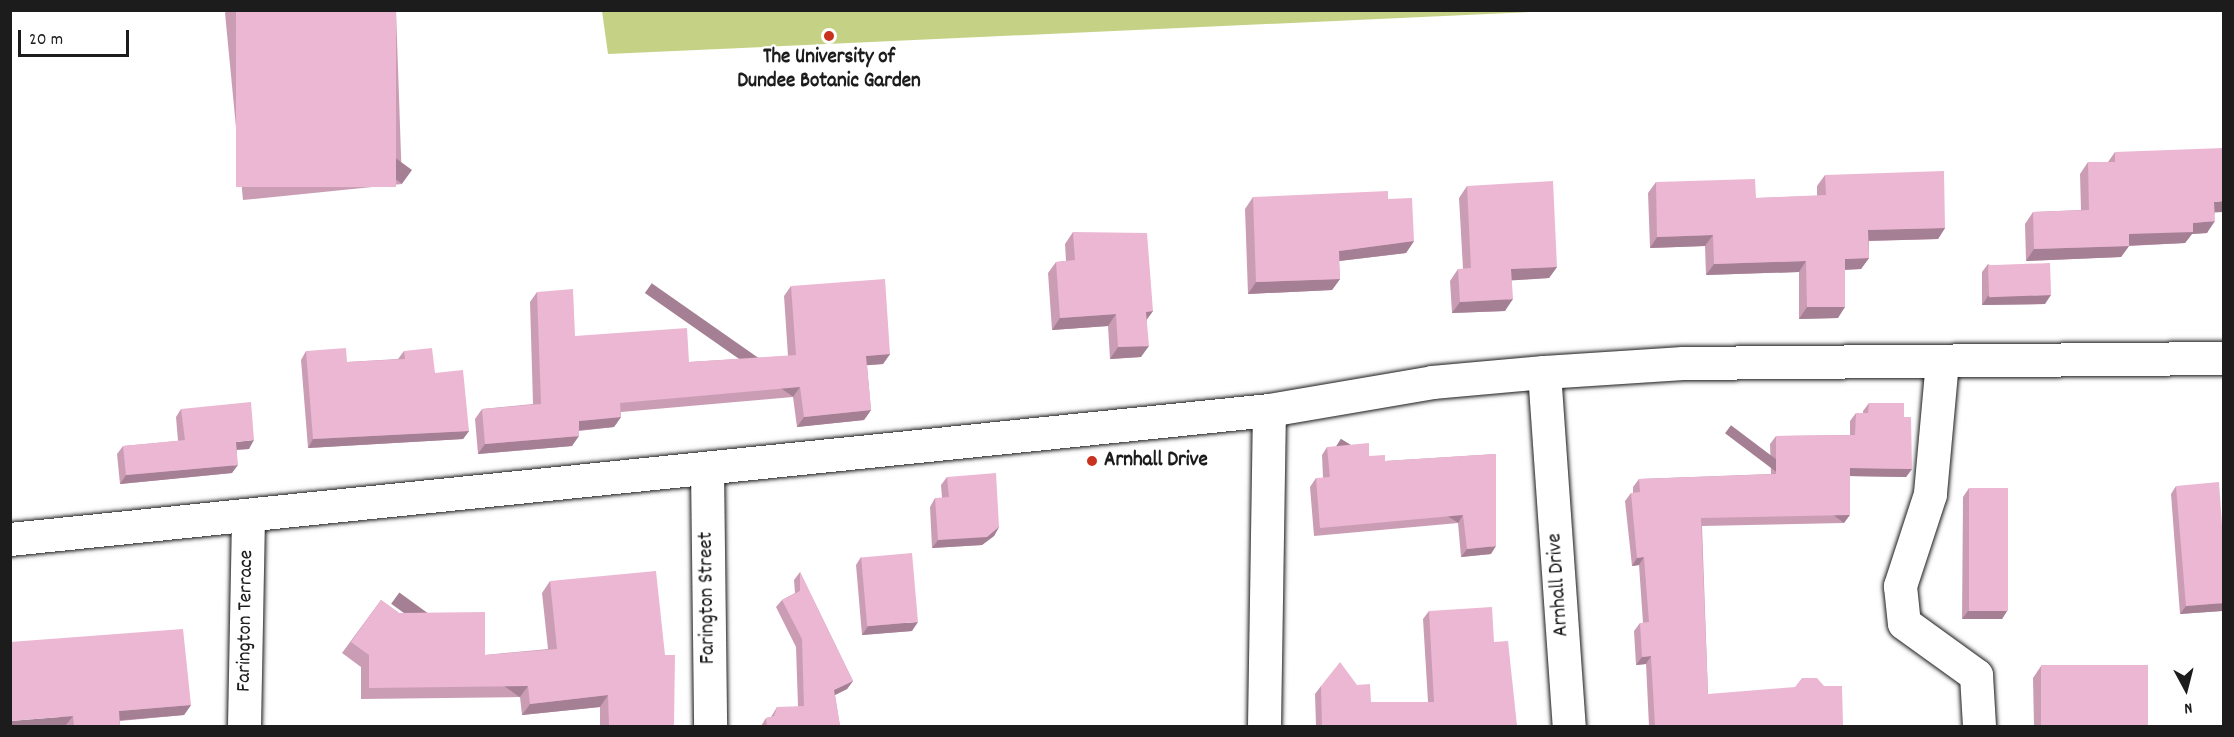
<!DOCTYPE html>
<html>
<head>
<meta charset="utf-8">
<style>
  body { margin:0 }
  #map { position:relative; width:2234px; height:737px; overflow:hidden; background:#fff; font-family:Dekko,sans-serif }
  div>[style] { position:absolute }
  .green>* { inset:0; background:#c5d286 }
  .roads { filter:drop-shadow(0 0 2px #1c1c1c) drop-shadow(0 0 2px #1c1c1c) }
  .minor>* { height:33px; margin:-16.5px; padding:0 16.5px; transform-origin:16.5px; border-radius:16.5px; background:#fff }
  .wall>* { inset:0; background:#cb9db5 }
  .shaded-wall>* { inset:0; background:#a58094; transform-origin:0 0 }
  .building>* { inset:0; background:#ecb7d3; transform-origin:0 0 }
  .dots>* { width:16px; height:16px; translate:-50% -50%; box-sizing:border-box; border:3px solid #fff; border-radius:50% }
  span { translate:-50% -50%; white-space:nowrap; text-align:center; line-height:1.15; -webkit-text-stroke:4.5px #fff; paint-order:stroke }
  .poi-label { font-size:21px; color:#1c1c1c; font-weight:700 }
  .left { translate:0 -50%; text-align:left }
  .street-label { font-size:21px; color:#1c1c1c }
  .frame { position:absolute; inset:0; border:12px solid #1c1c1c; pointer-events:none }
  .north { position:absolute; left:2156px; top:659px; width:60px; height:60px; -webkit-text-stroke:4px #fff; paint-order:stroke; rotate:173deg; font-size:16px; font-weight:700; line-height:24px; text-align:center; color:#1c1c1c }
  .north::after { content:''; display:block; margin:auto; width:21px; height:27px; background:#1c1c1c; clip-path:polygon(50% 0,100% 100%,50% 72%,0 100%) }
  .scale { position:absolute; left:18px; top:30px; width:111px; height:27px; box-sizing:border-box; border:3px solid #1c1c1c; border-top:0; padding-left:8px; font-size:18px; line-height:21px; white-space:nowrap; color:#1c1c1c; -webkit-text-stroke:4px #fff; paint-order:stroke }
</style>
</head>
<body>
<div id="map">
  <div class="green">
    <i style="clip-path:polygon(602px 11px,602px 10px,1554px 11px,608px 54px)"></i>
  </div>
  <div class="roads">
    <div class="minor">
      <i style="left:1942px;top:361px;width:134px;rotate:95.2deg"></i>
      <i style="left:1930px;top:494px;width:97px;rotate:108.1deg"></i>
      <i style="left:1900px;top:586px;width:37px;rotate:84deg"></i>
      <i style="left:1904px;top:623px;width:89px;rotate:35.8deg"></i>
      <i style="left:1976px;top:675px;width:51px;rotate:86.6deg"></i>
      <i style="left:1544px;top:372px;width:355px;rotate:86deg"></i>
      <i style="left:707px;top:469px;width:257px;rotate:89.3deg"></i>
      <i style="left:10px;top:539px;width:1266px;rotate:-5.85deg"></i>
      <i style="left:1269px;top:410px;width:165px;rotate:-9.7deg"></i>
      <i style="left:1432px;top:382px;width:112px;rotate:-5.1deg"></i>
      <i style="left:1544px;top:372px;width:139px;rotate:-3.7deg"></i>
      <i style="left:1683px;top:363px;width:541px;rotate:-0.53deg"></i>
      <i style="left:244px;top:726px;width:210px;rotate:-88.9deg"></i>
      <i style="left:1264px;top:726px;width:316px;rotate:-89.1deg"></i>
    </div>
  </div>
  <div class="wall">
    <i style="clip-path:polygon(227px 10px,396px 10px,402px 184px,243px 200px,225px 13px)"></i>
    <i style="clip-path:polygon(2115px 152px,2215px 213px,2207px 233px,2192px 234px,2185px 243px,2129px 246px,2121px 257px,2026px 261px,2025px 224px,2033px 212px,2081px 210px,2080px 174px,2088px 162px,2108px 162px)"></i>
    <i style="clip-path:polygon(1825px 175px,1945px 228px,1938px 239px,1869px 241px,1869px 258px,1861px 269px,1845px 270px,1838px 318px,1799px 319px,1799px 272px,1706px 275px,1705px 246px,1650px 248px,1648px 193px,1656px 182px,1756px 198px,1817px 196px,1817px 186px)"></i>
    <i style="clip-path:polygon(1467px 186px,1557px 267px,1549px 278px,1512px 280px,1505px 311px,1452px 313px,1450px 281px,1458px 269px,1463px 269px,1459px 198px)"></i>
    <i style="clip-path:polygon(1253px 197px,1388px 199px,1414px 241px,1406px 253px,1339px 261px,1340px 279px,1332px 290px,1248px 294px,1245px 209px)"></i>
    <i style="clip-path:polygon(1073px 232px,1153px 311px,1147px 319px,1141px 357px,1110px 359px,1108px 326px,1052px 330px,1048px 273px,1056px 262px,1066px 261px,1065px 244px)"></i>
    <i style="clip-path:polygon(1988px 264px,2045px 304px,1982px 305px,1982px 272px)"></i>
    <i style="clip-path:polygon(791px 286px,890px 354px,883px 364px,867px 365px,871px 410px,864px 420px,797px 427px,793px 397px,621px 412px,621px 417px,614px 427px,579px 431px,572px 446px,478px 454px,475px 419px,482px 409px,533px 404px,530px 302px,537px 292px,575px 336px,689px 362px,788px 356px,784px 296px)"></i>
    <i style="clip-path:polygon(306px 351px,347px 362px,398px 359px,404px 351px,435px 373px,469px 431px,463px 439px,308px 448px,301px 360px)"></i>
    <i style="clip-path:polygon(1869px 403px,1904px 417px,1912px 469px,1906px 477px,1850px 476px,1844px 523px,1702px 526px,1708px 694px,1843px 726px,1649px 726px,1646px 664px,1636px 665px,1634px 631px,1640px 623px,1643px 623px,1639px 565px,1632px 566px,1625px 501px,1631px 493px,1633px 493px,1633px 487px,1639px 479px,1771px 474px,1770px 444px,1776px 436px,1850px 435px,1850px 421px,1856px 413px,1863px 413px,1863px 411px)"></i>
    <i style="clip-path:polygon(181px 409px,249px 449px,237px 450px,232px 473px,120px 484px,117px 454px,123px 446px,178px 441px,176px 417px)"></i>
    <i style="clip-path:polygon(1327px 447px,1369px 456px,1385px 461px,1496px 454px,1491px 554px,1461px 557px,1458px 523px,1314px 536px,1310px 487px,1316px 478px,1323px 478px,1322px 455px)"></i>
    <i style="clip-path:polygon(947px 477px,999px 527px,994px 536px,982px 545px,932px 548px,930px 507px,935px 498px,942px 498px,941px 485px)"></i>
    <i style="clip-path:polygon(2176px 486px,2222px 611px,2180px 614px,2171px 494px)"></i>
    <i style="clip-path:polygon(1969px 488px,2007px 611px,2002px 619px,1962px 619px,1963px 497px)"></i>
    <i style="clip-path:polygon(861px 557px,912px 631px,862px 635px,856px 565px)"></i>
    <i style="clip-path:polygon(800px 572px,853px 681px,847px 689px,835px 695px,840px 726px,761px 726px,766px 718px,771px 717px,777px 707px,798px 707px,796px 647px,776px 607px,782px 600px,795px 593px,794px 580px)"></i>
    <i style="clip-path:polygon(550px 581px,665px 655px,674px 726px,600px 726px,600px 707px,522px 715px,520px 697px,361px 699px,361px 667px,342px 653px,381px 600px,399px 613px,485px 655px,548px 649px,542px 593px)"></i>
    <i style="clip-path:polygon(1429px 611px,1494px 642px,1517px 726px,1316px 726px,1315px 694px,1321px 686px,1357px 685px,1371px 702px,1428px 702px,1423px 619px)"></i>
    <i style="clip-path:polygon(10px 642px,191px 705px,184px 715px,120px 721px,120px 726px,66px 726px)"></i>
    <i style="clip-path:polygon(2041px 666px,2148px 726px,2034px 726px,2033px 678px)"></i>
  </div>
  <div class="shaded-wall">
    <i style="left:412px;top:170px;width:17px;height:160px;rotate:126deg"></i>
    <i style="clip-path:polygon(2223px 201px,2223px 212px,2206px 213px,2214px 202px)"></i>
    <i style="clip-path:polygon(2215px 221px,2207px 233px,2192px 234px,2185px 243px,2120px 246px,2129px 234px,2193px 223px)"></i>
    <i style="clip-path:polygon(1945px 228px,1938px 239px,1861px 241px,1868px 230px)"></i>
    <i style="clip-path:polygon(1713px 235px,1705px 246px,1650px 248px,1657px 237px)"></i>
    <i style="clip-path:polygon(1414px 241px,1406px 253px,1331px 262px,1339px 251px)"></i>
    <i style="clip-path:polygon(2129px 246px,2121px 257px,2026px 261px,2034px 249px)"></i>
    <i style="clip-path:polygon(1869px 258px,1861px 269px,1837px 270px,1845px 259px)"></i>
    <i style="clip-path:polygon(1806px 261px,1799px 272px,1706px 275px,1714px 264px)"></i>
    <i style="clip-path:polygon(1557px 267px,1549px 278px,1503px 281px,1511px 269px)"></i>
    <i style="clip-path:polygon(1340px 279px,1332px 290px,1248px 294px,1256px 282px)"></i>
    <i style="clip-path:polygon(2051px 295px,2045px 304px,1982px 305px,1988px 296px)"></i>
    <i style="clip-path:polygon(1513px 299px,1505px 311px,1452px 313px,1460px 302px)"></i>
    <i style="clip-path:polygon(1807px 307px,1845px 307px,1838px 318px,1799px 319px)"></i>
    <i style="clip-path:polygon(1153px 311px,1145px 322px,1146px 312px)"></i>
    <i style="clip-path:polygon(1116px 314px,1108px 326px,1052px 330px,1060px 318px)"></i>
    <i style="clip-path:polygon(1149px 346px,1141px 357px,1110px 359px,1118px 347px)"></i>
    <i style="clip-path:polygon(890px 354px,883px 364px,858px 366px,866px 356px)"></i>
    <i style="left:800px;top:387px;width:12px;height:181px;rotate:125deg"></i>
    <i style="clip-path:polygon(871px 410px,864px 420px,797px 427px,804px 417px)"></i>
    <i style="clip-path:polygon(621px 417px,614px 427px,572px 431px,579px 421px)"></i>
    <i style="clip-path:polygon(469px 431px,463px 439px,308px 448px,313px 439px)"></i>
    <i style="clip-path:polygon(579px 436px,572px 446px,478px 454px,485px 444px)"></i>
    <i style="clip-path:polygon(254px 440px,249px 449px,230px 450px,236px 442px)"></i>
    <i style="clip-path:polygon(238px 465px,232px 473px,120px 484px,126px 475px)"></i>
    <i style="clip-path:polygon(1850px 468px,1912px 469px,1906px 477px,1845px 476px)"></i>
    <i style="left:1463px;top:515px;width:9px;height:144px;rotate:122deg"></i>
    <i style="left:1850px;top:515px;width:10px;height:149px;rotate:127deg"></i>
    <i style="clip-path:polygon(999px 527px,994px 536px,982px 545px,932px 548px,938px 540px)"></i>
    <i style="clip-path:polygon(1496px 546px,1491px 554px,1461px 557px,1467px 549px)"></i>
    <i style="clip-path:polygon(1644px 557px,1639px 565px,1632px 566px,1637px 558px)"></i>
    <i style="clip-path:polygon(2223px 603px,2223px 609px,2222px 611px,2180px 614px,2186px 606px)"></i>
    <i style="clip-path:polygon(1968px 611px,2007px 611px,2002px 619px,1962px 619px)"></i>
    <i style="clip-path:polygon(918px 622px,912px 631px,862px 635px,868px 626px)"></i>
    <i style="clip-path:polygon(1651px 656px,1646px 664px,1636px 665px,1642px 657px)"></i>
    <i style="clip-path:polygon(853px 681px,847px 689px,829px 698px,834px 690px)"></i>
    <i style="left:528px;top:686px;width:14px;height:159px;rotate:126deg"></i>
    <i style="clip-path:polygon(608px 695px,600px 707px,522px 715px,530px 704px)"></i>
    <i style="clip-path:polygon(191px 705px,184px 715px,112px 721px,119px 711px)"></i>
    <i style="clip-path:polygon(73px 716px,66px 725px,53px 726px,10px 726px,10px 721px)"></i>
  </div>
  <div class="building">
    <i style="left:236px;top:10px;width:160px;height:177px"></i>
    <i style="clip-path:polygon(2223px 148px,2223px 201px,2214px 202px,2215px 221px,2193px 223px,2193px 232px,2129px 234px,2129px 246px,2034px 249px,2033px 212px,2089px 210px,2088px 162px,2115px 162px,2115px 152px)"></i>
    <i style="clip-path:polygon(1944px 171px,1945px 228px,1868px 230px,1869px 258px,1845px 259px,1845px 307px,1807px 307px,1806px 261px,1714px 264px,1713px 235px,1657px 237px,1656px 182px,1755px 179px,1756px 198px,1826px 195px,1825px 175px)"></i>
    <i style="clip-path:polygon(1553px 181px,1557px 267px,1511px 269px,1513px 299px,1460px 302px,1458px 269px,1471px 268px,1467px 186px)"></i>
    <i style="clip-path:polygon(1388px 191px,1388px 199px,1412px 198px,1414px 241px,1339px 251px,1340px 279px,1256px 282px,1253px 197px)"></i>
    <i style="clip-path:polygon(1073px 232px,1147px 233px,1153px 311px,1146px 312px,1149px 346px,1118px 347px,1116px 314px,1060px 318px,1056px 262px,1075px 260px)"></i>
    <i style="left:2050px;top:263px;width:32px;height:62px;rotate:88deg"></i>
    <i style="clip-path:polygon(885px 279px,890px 354px,866px 356px,871px 410px,804px 417px,800px 387px,620px 403px,621px 417px,579px 421px,579px 436px,485px 444px,482px 409px,541px 404px,537px 292px,573px 289px,575px 336px,687px 328px,689px 362px,796px 355px,791px 286px)"></i>
    <i style="clip-path:polygon(346px 348px,347px 362px,405px 359px,404px 351px,432px 348px,435px 373px,463px 370px,469px 431px,313px 439px,306px 351px)"></i>
    <i style="clip-path:polygon(251px 402px,254px 440px,236px 442px,238px 465px,126px 475px,123px 446px,185px 440px,181px 409px)"></i>
    <i style="clip-path:polygon(1869px 403px,1904px 403px,1904px 417px,1911px 417px,1912px 469px,1850px 468px,1850px 515px,1701px 518px,1708px 694px,1795px 687px,1802px 678px,1817px 678px,1824px 686px,1842px 686px,1843px 726px,1655px 726px,1651px 656px,1642px 657px,1640px 623px,1649px 622px,1644px 557px,1637px 558px,1631px 493px,1640px 492px,1639px 479px,1776px 474px,1776px 436px,1855px 435px,1856px 413px,1868px 413px)"></i>
    <i style="clip-path:polygon(1369px 443px,1369px 456px,1385px 455px,1385px 461px,1496px 454px,1496px 546px,1467px 549px,1463px 515px,1320px 528px,1316px 478px,1330px 477px,1327px 447px)"></i>
    <i style="clip-path:polygon(996px 473px,999px 527px,987px 537px,938px 540px,935px 498px,949px 497px,947px 477px)"></i>
    <i style="clip-path:polygon(2219px 482px,2223px 540px,2223px 603px,2186px 606px,2176px 486px)"></i>
    <i style="left:1969px;top:488px;width:39px;height:123px"></i>
    <i style="left:912px;top:553px;width:69px;height:51px;rotate:85deg"></i>
    <i style="clip-path:polygon(656px 571px,665px 655px,675px 655px,674px 726px,609px 726px,608px 695px,530px 704px,528px 686px,369px 688px,369px 655px,351px 642px,381px 600px,399px 613px,485px 612px,485px 655px,557px 649px,550px 581px)"></i>
    <i style="clip-path:polygon(800px 572px,853px 681px,834px 690px,840px 726px,767px 726px,766px 718px,774px 716px,777px 707px,804px 706px,802px 639px,782px 600px,800px 591px)"></i>
    <i style="clip-path:polygon(1492px 607px,1494px 642px,1508px 641px,1517px 726px,1322px 726px,1321px 686px,1340px 662px,1357px 685px,1370px 684px,1371px 702px,1434px 702px,1429px 611px)"></i>
    <i style="clip-path:polygon(183px 629px,191px 705px,119px 711px,120px 726px,74px 726px,73px 716px,10px 721px,10px 642px)"></i>
    <i style="left:2148px;top:665px;width:61px;height:107px;rotate:90deg"></i>
    <i style="clip-path:polygon(870px 725px,870px 726px,845px 726px)"></i>
  </div>
  <div class="dots">
    <i style="left:829px;top:36px;background:#c8321e"></i>
    <i style="left:1092px;top:461px;background:#c8321e"></i>
  </div>
  <div class="poi-label">
    <span style="left:829px;top:70px">The University of<br>Dundee Botanic Garden</span>
    <span class="left" style="left:1104px;top:461px">Arnhall Drive</span>
  </div>
  <div class="street-label">
    <span style="left:1559px;top:585px;rotate:-94deg">Arnhall Drive</span>
    <span style="left:708px;top:598px;rotate:-91deg">Farington Street</span>
    <span style="left:246px;top:621px;rotate:-89deg">Farington Terrace</span>
  </div>
  <div class="frame"></div>
  <div class="north">N</div>
  <div class="scale">20 m</div>
</div>
</body>
</html>
